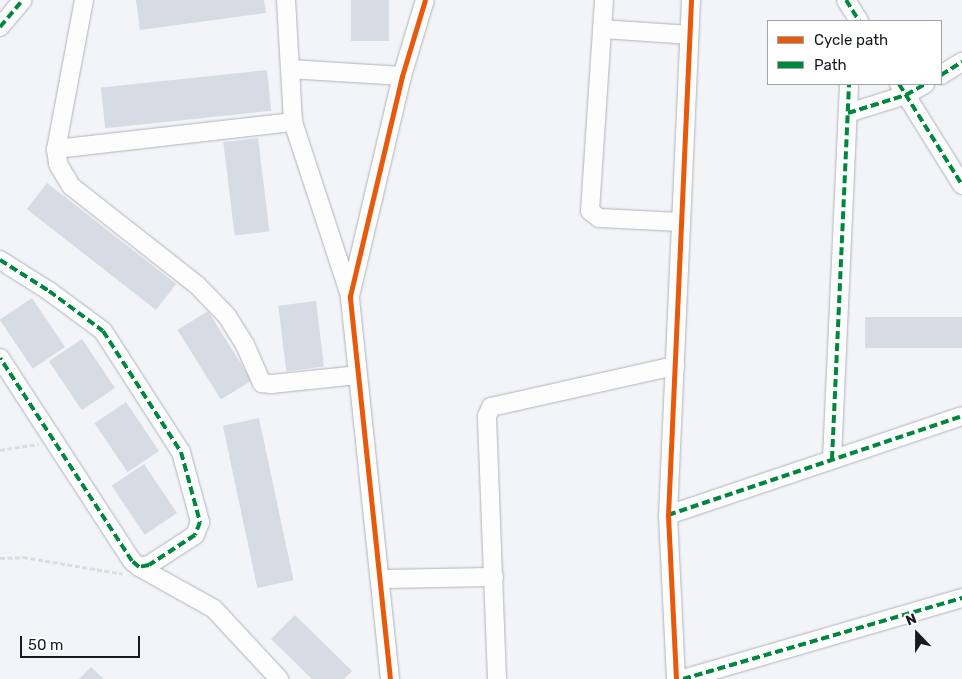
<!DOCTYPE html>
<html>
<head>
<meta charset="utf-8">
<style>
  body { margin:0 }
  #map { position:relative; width:962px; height:679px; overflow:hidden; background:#f2f4f8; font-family:Rubik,sans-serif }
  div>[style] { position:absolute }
  .building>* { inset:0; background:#d7dce4; transform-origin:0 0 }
  .path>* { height:3px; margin-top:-1.5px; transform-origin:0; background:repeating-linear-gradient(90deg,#dddedf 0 5px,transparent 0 7.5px) }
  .roads { filter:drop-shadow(0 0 1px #b0b3b9) drop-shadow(0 0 1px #b0b3b9) }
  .street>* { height:18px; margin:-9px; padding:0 9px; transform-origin:9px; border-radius:9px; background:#fdfdfe }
  .quiet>* { height:4px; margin-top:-2px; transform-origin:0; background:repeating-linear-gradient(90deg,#00873e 0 8px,transparent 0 12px) }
  .cycleway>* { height:5px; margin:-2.5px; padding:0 2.5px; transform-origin:2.5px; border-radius:2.5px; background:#e8590c }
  span { translate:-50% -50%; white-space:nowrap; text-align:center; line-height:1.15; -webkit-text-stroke:5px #fff; paint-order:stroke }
  .legend { position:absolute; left:767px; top:20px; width:175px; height:65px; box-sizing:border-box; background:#fff; border:1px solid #a2a4a7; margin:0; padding:6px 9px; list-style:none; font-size:15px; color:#161b22 }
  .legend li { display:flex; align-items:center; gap:10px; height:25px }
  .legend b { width:25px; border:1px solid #a2a4a7 }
  .north { position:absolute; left:892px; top:609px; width:50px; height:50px; -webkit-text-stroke:4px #fff; paint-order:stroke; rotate:338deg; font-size:14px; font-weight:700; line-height:20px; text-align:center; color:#161b22 }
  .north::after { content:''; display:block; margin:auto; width:18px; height:22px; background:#161b22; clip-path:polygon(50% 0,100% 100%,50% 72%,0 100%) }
  .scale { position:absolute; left:20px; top:636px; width:120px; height:22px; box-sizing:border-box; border:2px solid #161b22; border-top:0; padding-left:6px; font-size:15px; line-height:18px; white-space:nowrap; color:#161b22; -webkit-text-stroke:4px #fff; paint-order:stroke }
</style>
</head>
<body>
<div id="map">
  <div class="building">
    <i style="clip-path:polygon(136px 0,264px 0,266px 13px,140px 30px)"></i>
    <i style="left:351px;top:0;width:38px;height:41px"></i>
    <i style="left:267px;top:70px;width:41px;height:167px;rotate:84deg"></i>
    <i style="left:258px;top:138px;width:94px;height:35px;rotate:83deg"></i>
    <i style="left:47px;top:183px;width:164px;height:33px;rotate:38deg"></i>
    <i style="left:32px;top:298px;width:59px;height:39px;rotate:56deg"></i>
    <i style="left:316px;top:301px;width:66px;height:38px;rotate:83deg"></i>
    <i style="left:208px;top:311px;width:82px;height:36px;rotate:58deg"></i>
    <i style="left:962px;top:317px;width:31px;height:97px;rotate:90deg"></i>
    <i style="left:82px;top:339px;width:59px;height:40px;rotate:56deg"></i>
    <i style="left:126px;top:402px;width:59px;height:38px;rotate:56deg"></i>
    <i style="left:259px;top:418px;width:166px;height:37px;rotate:78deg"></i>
    <i style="left:144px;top:464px;width:59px;height:39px;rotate:56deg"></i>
    <i style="clip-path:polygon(295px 615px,352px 671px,344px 679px,312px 679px,271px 639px)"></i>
    <i style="clip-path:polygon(91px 667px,104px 679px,79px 679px)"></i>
  </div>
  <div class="path">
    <i style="left:0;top:450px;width:39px;rotate:-9deg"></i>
    <i style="left:0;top:558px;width:23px;rotate:-2deg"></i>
    <i style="left:23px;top:557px;width:101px;rotate:9.6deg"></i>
  </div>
  <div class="roads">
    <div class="street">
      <i style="left:84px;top:0;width:152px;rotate:100.6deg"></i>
      <i style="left:56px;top:149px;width:15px;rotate:82deg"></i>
      <i style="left:58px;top:164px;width:26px;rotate:59deg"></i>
      <i style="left:71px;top:186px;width:160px;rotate:38.2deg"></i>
      <i style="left:197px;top:285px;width:43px;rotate:45.9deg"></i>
      <i style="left:227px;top:316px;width:34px;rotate:58deg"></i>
      <i style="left:245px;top:345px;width:42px;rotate:65.9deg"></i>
      <i style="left:262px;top:383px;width:9px;rotate:6deg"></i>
      <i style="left:271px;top:384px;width:87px;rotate:-5.9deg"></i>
      <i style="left:286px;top:0;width:122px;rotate:86.7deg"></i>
      <i style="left:293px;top:122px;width:182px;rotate:71.8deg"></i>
      <i style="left:604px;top:0;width:211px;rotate:93.8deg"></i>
      <i style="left:590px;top:211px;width:11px;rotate:38deg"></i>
      <i style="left:599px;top:218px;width:82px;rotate:2.8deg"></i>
      <i style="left:846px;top:0;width:25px;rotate:58deg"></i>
      <i style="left:0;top:27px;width:35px;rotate:-50deg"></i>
      <i style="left:602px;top:29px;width:87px;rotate:3.9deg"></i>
      <i style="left:290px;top:69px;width:112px;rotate:3.6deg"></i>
      <i style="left:941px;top:75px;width:25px;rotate:-32deg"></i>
      <i style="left:899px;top:84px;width:119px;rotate:58deg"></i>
      <i style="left:848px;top:113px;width:61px;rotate:-17.2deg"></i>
      <i style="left:906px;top:95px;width:22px;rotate:-30deg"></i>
      <i style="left:56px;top:149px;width:239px;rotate:-6.5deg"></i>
      <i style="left:0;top:260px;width:58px;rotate:32.3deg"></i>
      <i style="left:49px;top:291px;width:67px;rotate:36.5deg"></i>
      <i style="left:103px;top:331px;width:144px;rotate:57.2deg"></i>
      <i style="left:181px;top:452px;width:73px;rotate:74.8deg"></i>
      <i style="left:200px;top:522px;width:14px;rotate:111deg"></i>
      <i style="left:195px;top:535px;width:55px;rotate:146.9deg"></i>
      <i style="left:149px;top:565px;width:10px;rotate:169deg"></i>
      <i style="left:139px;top:567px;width:9px;rotate:-139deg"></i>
      <i style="left:132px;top:561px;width:242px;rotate:-123deg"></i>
      <i style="left:832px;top:459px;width:375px;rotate:-87.4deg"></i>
      <i style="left:668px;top:515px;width:310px;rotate:-18.6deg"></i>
      <i style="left:139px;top:567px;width:86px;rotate:29.2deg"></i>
      <i style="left:214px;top:609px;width:96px;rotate:47.1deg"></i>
      <i style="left:380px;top:579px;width:114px;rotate:-1deg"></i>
      <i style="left:390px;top:679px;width:385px;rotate:-96deg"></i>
      <i style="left:350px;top:296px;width:226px;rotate:-76.7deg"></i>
      <i style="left:402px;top:76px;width:79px;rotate:-73.2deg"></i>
      <i style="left:497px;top:679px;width:263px;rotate:-92.2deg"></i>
      <i style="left:487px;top:416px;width:10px;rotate:-66deg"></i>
      <i style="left:491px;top:407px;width:189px;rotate:-12.6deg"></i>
      <i style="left:676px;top:679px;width:164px;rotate:-92.8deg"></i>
      <i style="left:668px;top:515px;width:516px;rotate:-87.44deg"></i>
      <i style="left:683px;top:679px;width:291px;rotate:-16.2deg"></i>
    </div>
  </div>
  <div class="quiet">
    <i style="left:846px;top:0;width:25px;rotate:58deg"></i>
    <i style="left:0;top:27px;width:35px;rotate:-50deg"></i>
    <i style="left:941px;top:75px;width:25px;rotate:-32deg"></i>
    <i style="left:899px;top:84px;width:119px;rotate:58deg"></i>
    <i style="left:848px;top:113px;width:61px;rotate:-17.2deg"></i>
    <i style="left:906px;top:95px;width:22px;rotate:-30deg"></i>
    <i style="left:0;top:260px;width:58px;rotate:32.3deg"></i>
    <i style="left:49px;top:291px;width:67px;rotate:36.5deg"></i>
    <i style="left:103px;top:331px;width:144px;rotate:57.2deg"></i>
    <i style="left:181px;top:452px;width:73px;rotate:74.8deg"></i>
    <i style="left:200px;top:522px;width:14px;rotate:111deg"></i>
    <i style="left:195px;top:535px;width:55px;rotate:146.9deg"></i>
    <i style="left:149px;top:565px;width:10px;rotate:169deg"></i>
    <i style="left:139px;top:567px;width:9px;rotate:-139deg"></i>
    <i style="left:132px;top:561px;width:242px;rotate:-123deg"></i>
    <i style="left:832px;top:459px;width:375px;rotate:-87.4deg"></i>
    <i style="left:668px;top:515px;width:310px;rotate:-18.6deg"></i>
    <i style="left:683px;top:679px;width:291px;rotate:-16.2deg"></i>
  </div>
  <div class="cycleway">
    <i style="left:390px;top:679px;width:385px;rotate:-96deg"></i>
    <i style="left:350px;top:296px;width:226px;rotate:-76.7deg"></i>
    <i style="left:402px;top:76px;width:79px;rotate:-73.2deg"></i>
    <i style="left:676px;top:679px;width:164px;rotate:-92.8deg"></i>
    <i style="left:668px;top:515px;width:516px;rotate:-87.44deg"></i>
  </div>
  <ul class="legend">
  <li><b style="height:6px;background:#e8590c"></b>Cycle path</li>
  <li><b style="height:6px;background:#00873e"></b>Path</li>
  </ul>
  <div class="north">N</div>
  <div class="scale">50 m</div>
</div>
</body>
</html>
